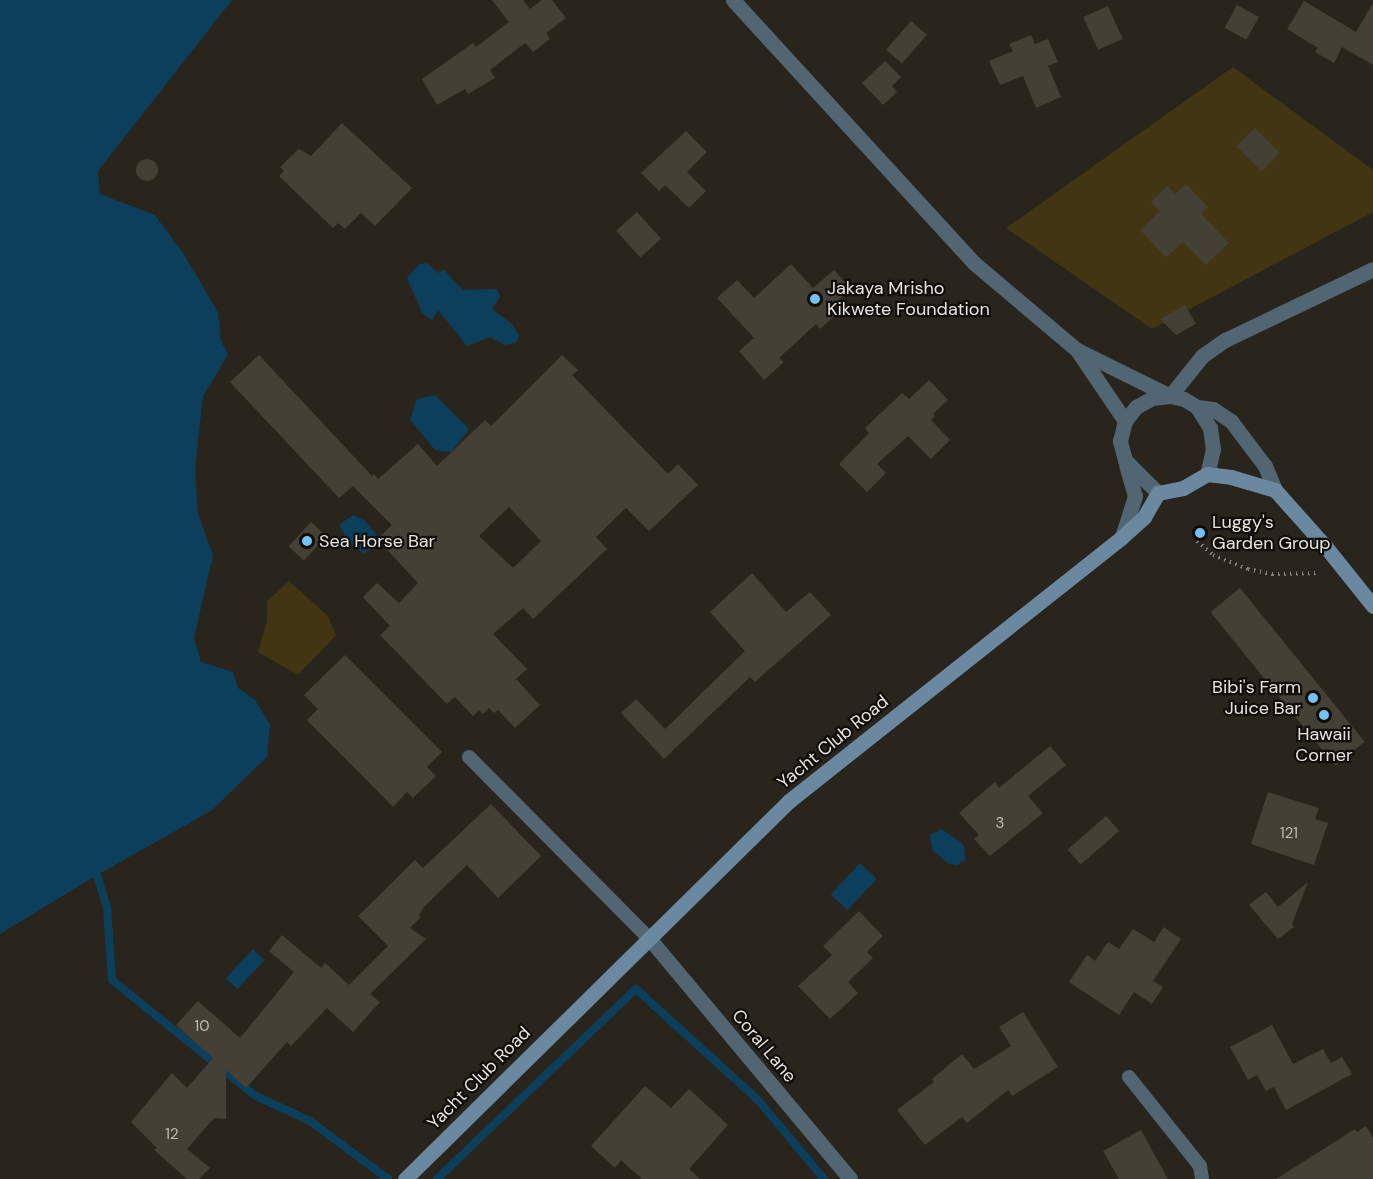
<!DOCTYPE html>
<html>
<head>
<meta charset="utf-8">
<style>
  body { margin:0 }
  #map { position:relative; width:1373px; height:1179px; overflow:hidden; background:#29251c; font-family:"DM Sans",sans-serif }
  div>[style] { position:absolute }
  .green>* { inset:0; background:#423512 }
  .water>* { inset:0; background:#0c3f5c; transform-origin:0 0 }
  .stream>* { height:8px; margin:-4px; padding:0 4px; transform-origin:4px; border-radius:4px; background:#0c3f5c }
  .building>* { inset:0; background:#444036; transform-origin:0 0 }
  .round { border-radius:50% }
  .path>* { height:4px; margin-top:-2px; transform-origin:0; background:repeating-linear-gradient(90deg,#86827b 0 1.5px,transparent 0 6px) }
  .lane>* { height:14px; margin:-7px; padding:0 7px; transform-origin:7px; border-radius:7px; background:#526573 }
  .street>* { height:15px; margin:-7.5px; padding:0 7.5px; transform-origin:7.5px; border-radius:7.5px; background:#526573 }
  .secondary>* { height:15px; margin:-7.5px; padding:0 7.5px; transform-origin:7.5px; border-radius:7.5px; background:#6a89a0 }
  .dots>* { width:16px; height:16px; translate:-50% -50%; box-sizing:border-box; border:3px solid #100e0a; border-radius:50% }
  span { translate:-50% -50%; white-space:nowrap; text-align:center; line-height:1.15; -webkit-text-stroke:4.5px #100e0a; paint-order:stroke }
  .number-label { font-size:15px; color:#bebbb4 }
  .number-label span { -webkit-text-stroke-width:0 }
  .poi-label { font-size:18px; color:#e7e4de }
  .left { translate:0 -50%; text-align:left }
  .right { translate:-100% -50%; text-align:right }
  .street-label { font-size:18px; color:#e7e4de }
</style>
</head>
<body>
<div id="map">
  <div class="green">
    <i style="clip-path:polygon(1233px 67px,1373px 170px,1373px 212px,1152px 329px,1006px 228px)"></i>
    <i style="clip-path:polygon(289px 581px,328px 616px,336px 635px,298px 675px,258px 652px,267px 621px,267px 601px)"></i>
  </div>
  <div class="water">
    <i style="clip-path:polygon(0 0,232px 0,98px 171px,100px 194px,155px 215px,183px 253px,218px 312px,221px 341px,228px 355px,203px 396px,195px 469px,198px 514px,213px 555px,194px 638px,201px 662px,233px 672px,238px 688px,255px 700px,270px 724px,267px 757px,211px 811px,97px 875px,0 934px)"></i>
    <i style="clip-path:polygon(427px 263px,438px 273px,444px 270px,463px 290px,497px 289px,500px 297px,492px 309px,512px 324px,519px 336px,516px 343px,505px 345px,490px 337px,467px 346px,438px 310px,432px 321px,422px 313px,407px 278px,419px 264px)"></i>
    <i style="clip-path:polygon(435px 395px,469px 429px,451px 452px,435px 450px,410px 420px,417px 399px)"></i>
    <i style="clip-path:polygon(353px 515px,364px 520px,382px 541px,364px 554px,348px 542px,339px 525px)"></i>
    <i style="clip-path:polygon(942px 829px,964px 845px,965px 860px,957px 865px,949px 864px,932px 850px,930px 835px)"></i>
    <i style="left:860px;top:863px;width:23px;height:43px;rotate:43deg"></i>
    <i style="left:253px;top:949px;width:16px;height:40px;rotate:43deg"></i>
  </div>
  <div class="stream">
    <i style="left:97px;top:875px;width:34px;rotate:73deg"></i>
    <i style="left:107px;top:908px;width:72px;rotate:86deg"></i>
    <i style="left:112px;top:980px;width:185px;rotate:38.9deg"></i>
    <i style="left:256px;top:1096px;width:60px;rotate:24.8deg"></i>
    <i style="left:310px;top:1121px;width:97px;rotate:36.6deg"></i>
    <i style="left:437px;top:1179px;width:275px;rotate:-43.7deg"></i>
    <i style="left:636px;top:989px;width:165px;rotate:42.3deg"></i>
    <i style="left:758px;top:1100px;width:103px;rotate:50.1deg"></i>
  </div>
  <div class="building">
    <i style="clip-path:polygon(492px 0,523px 0,530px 9px,542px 0,552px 0,566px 18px,546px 33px,550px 39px,533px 52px,525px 43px,490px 70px,495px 78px,468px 94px,465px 89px,437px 105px,422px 79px,473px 43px,476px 47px,509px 22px)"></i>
    <i style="clip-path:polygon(1304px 1px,1356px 32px,1373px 3px,1373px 65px,1342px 47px,1334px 63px,1315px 52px,1318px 48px,1287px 29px)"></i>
    <i style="left:1237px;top:5px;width:25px;height:26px;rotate:29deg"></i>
    <i style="left:1108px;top:6px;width:36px;height:27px;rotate:66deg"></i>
    <i style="left:911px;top:21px;width:21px;height:38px;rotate:41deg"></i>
    <i style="clip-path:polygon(1031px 35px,1035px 44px,1048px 39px,1058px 62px,1048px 66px,1061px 97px,1036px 108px,1023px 76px,1000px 85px,989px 61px,1013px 51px,1009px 44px)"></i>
    <i style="clip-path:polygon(885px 61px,901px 77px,892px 86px,897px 92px,883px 105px,862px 83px)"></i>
    <i style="clip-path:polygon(342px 123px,412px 188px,375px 226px,361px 213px,345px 229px,338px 223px,333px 228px,279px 176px,284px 171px,280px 167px,299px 149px,311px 156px)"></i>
    <i style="left:1255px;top:128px;width:35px;height:26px;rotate:45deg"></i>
    <i style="clip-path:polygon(686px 131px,707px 152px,687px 172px,706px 191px,689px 208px,665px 185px,659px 191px,641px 173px)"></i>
    <i class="round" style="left:136px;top:159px;width:22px;height:22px"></i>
    <i style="clip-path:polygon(1186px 184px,1208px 207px,1201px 214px,1229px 243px,1206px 265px,1183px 242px,1166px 257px,1140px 230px,1160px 211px,1151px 202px,1167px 186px,1175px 194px)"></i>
    <i style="left:637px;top:212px;width:36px;height:28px;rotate:48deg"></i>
    <i style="clip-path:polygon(791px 264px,813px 288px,834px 270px,851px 289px,831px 307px,837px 314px,820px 329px,816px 324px,779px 358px,784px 362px,764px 380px,739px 351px,754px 338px,717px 298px,737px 280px,754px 298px)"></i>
    <i style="clip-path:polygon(1185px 305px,1196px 324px,1176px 335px,1160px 319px)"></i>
    <i style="clip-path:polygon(evenodd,259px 355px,372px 476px,374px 474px,378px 479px,418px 444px,437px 466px,485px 420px,491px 426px,562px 355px,578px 370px,572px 375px,668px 474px,678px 464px,698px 485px,649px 531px,626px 508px,596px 537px,607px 549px,533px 619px,523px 608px,493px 634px,527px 669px,516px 679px,540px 705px,515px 728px,498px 710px,494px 713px,489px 708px,483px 714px,479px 710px,473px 716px,455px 697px,447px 704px,380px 635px,390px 626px,363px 597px,377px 583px,399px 603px,418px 583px,377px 539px,392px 525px,353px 486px,339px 498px,230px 382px,259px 355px,509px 507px,541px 541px,513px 568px,479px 536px,509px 507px)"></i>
    <i style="clip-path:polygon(929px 380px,948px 400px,933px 414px,935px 416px,931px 420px,950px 440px,931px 459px,908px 436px,877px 464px,886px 473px,867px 492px,839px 464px,869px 433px,865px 428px,902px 393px,909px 399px)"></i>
    <i style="left:311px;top:522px;width:21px;height:33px;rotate:43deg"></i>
    <i style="clip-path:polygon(752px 573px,786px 612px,810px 592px,831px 615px,755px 682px,750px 677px,664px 759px,621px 713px,636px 699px,665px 729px,745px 651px,710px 612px)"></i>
    <i style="left:1240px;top:588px;width:198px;height:38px;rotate:51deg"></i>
    <i style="clip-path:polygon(345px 655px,442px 752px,427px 767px,436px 776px,413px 798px,407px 792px,393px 807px,307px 720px,318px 709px,304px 695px)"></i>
    <i style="clip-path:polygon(1050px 746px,1066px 765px,1028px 796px,1043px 813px,990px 856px,974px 839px,979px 835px,959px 813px,995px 782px,999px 788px)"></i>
    <i style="clip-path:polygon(1268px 792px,1319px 808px,1315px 819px,1328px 823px,1314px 865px,1251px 844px)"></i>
    <i style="clip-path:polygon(491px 804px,541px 856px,498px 898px,467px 865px,424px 907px,419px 915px,421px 917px,410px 928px,426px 939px,370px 994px,380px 1002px,353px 1032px,327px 1008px,291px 1046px,287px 1042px,246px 1088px,226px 1070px,226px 1119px,214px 1118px,187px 1149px,210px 1168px,199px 1179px,187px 1179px,154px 1150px,157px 1148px,131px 1122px,172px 1073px,187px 1088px,213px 1058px,176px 1025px,198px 1001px,240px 1038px,294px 972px,269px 951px,282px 935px,321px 968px,325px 963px,349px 985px,388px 946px,358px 916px,415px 860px,423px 868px)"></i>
    <i style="left:1106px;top:816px;width:20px;height:51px;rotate:49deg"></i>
    <i style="clip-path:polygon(1308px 882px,1292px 924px,1294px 927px,1278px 939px,1249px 905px,1266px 892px,1278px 907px)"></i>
    <i style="clip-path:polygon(859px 911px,883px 936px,867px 952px,873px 958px,848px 982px,858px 993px,830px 1019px,798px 986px,832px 955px,823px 946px)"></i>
    <i style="clip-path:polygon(1164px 927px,1181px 939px,1153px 981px,1163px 987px,1152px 1004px,1134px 992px,1119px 1015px,1069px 982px,1087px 955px,1095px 961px,1108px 942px,1119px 949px,1133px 929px,1154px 942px)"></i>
    <i style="clip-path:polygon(1023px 1012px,1058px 1067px,1012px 1096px,1008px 1090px,967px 1123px,962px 1117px,925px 1145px,897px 1110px,934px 1082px,932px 1079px,962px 1054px,974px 1069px,1011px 1046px,999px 1027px)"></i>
    <i style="clip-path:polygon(1272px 1025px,1293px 1064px,1323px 1049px,1331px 1063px,1342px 1057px,1352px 1074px,1286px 1110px,1274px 1087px,1266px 1091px,1257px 1075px,1248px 1080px,1230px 1047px)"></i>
    <i style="clip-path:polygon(645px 1086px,671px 1108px,689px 1089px,728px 1125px,689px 1169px,700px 1179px,642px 1179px,621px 1160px,615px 1168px,591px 1146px)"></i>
    <i style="clip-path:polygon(1366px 1126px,1373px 1138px,1373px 1179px,1276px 1179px,1355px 1129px,1357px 1132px)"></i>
    <i style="clip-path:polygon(1141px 1130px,1168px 1179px,1119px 1179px,1103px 1151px)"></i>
  </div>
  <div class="path">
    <i style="left:1197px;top:541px;width:21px;rotate:41deg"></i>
    <i style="left:1213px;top:555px;width:38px;rotate:22deg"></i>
    <i style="left:1248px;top:569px;width:25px;rotate:12deg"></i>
    <i style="left:1272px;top:574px;width:48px;rotate:-1.2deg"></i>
  </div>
  <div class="lane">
    <i style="left:469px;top:757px;width:254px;rotate:45.2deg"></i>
    <i style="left:1129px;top:1077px;width:114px;rotate:51.4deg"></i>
    <i style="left:1200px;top:1166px;width:13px;rotate:81deg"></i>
  </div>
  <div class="street">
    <i style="left:733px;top:0;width:357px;rotate:47.5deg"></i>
    <i style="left:974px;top:263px;width:135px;rotate:40.2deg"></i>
    <i style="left:1077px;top:350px;width:104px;rotate:26.3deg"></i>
    <i style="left:1170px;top:396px;width:51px;rotate:-51.3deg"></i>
    <i style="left:1202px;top:356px;width:28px;rotate:-35deg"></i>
    <i style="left:1225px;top:340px;width:164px;rotate:-25.6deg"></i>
    <i style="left:1077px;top:350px;width:86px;rotate:55.9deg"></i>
    <i style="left:1197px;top:407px;width:16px;rotate:7deg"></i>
    <i style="left:1213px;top:409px;width:22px;rotate:34deg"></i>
    <i style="left:1231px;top:421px;width:56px;rotate:52.9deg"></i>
    <i style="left:1265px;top:466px;width:26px;rotate:67deg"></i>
    <i style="left:1158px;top:493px;width:47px;rotate:-135deg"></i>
    <i style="left:1125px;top:460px;width:20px;rotate:-105deg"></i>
    <i style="left:1120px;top:441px;width:21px;rotate:-76deg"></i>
    <i style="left:1125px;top:421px;width:18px;rotate:-52deg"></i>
    <i style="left:1136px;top:407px;width:18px;rotate:-29deg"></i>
    <i style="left:1152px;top:398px;width:18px;rotate:-6deg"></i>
    <i style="left:1170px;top:396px;width:14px;rotate:12deg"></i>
    <i style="left:1184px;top:399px;width:15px;rotate:32deg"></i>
    <i style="left:1197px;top:407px;width:25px;rotate:58deg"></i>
    <i style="left:1210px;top:428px;width:21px;rotate:82deg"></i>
    <i style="left:1213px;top:449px;width:26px;rotate:103deg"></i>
    <i style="left:1122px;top:537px;width:43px;rotate:-72.4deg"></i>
    <i style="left:1135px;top:496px;width:32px;rotate:-106deg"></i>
    <i style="left:648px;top:937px;width:315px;rotate:50.1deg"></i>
  </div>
  <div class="secondary">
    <i style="left:405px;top:1179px;width:539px;rotate:-44.55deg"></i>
    <i style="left:789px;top:801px;width:425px;rotate:-38.4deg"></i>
    <i style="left:1122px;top:537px;width:30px;rotate:-42deg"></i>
    <i style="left:1144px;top:517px;width:28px;rotate:-60deg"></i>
    <i style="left:1158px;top:493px;width:25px;rotate:-11deg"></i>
    <i style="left:1183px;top:488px;width:28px;rotate:-30deg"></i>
    <i style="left:1207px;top:474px;width:24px;rotate:7deg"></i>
    <i style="left:1231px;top:477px;width:46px;rotate:16.5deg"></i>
    <i style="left:1275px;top:490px;width:75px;rotate:48.2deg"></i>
    <i style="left:1325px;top:546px;width:77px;rotate:51.3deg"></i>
  </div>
  <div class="dots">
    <i style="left:815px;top:299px;background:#73c1f5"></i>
    <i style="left:1200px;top:533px;background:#73c1f5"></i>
    <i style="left:307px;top:541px;background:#73c1f5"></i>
    <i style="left:1313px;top:698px;background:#73c1f5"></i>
    <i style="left:1324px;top:715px;background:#73c1f5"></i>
  </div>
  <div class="number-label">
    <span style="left:1000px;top:824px">3</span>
    <span style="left:1289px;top:834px">121</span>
    <span style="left:202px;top:1027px">10</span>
    <span style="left:172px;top:1135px">12</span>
  </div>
  <div class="poi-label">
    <span class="left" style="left:827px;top:299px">Jakaya Mrisho<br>Kikwete Foundation</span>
    <span class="left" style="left:1212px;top:533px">Luggy's<br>Garden Group</span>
    <span class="left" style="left:319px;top:541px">Sea Horse Bar</span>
    <span class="right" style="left:1301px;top:698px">Bibi's Farm<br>Juice Bar</span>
    <span style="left:1324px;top:745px">Hawaii<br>Corner</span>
  </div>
  <div class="street-label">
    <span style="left:833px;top:742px;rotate:-39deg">Yacht Club Road</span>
    <span style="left:764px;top:1046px;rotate:50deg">Coral Lane</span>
    <span style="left:479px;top:1078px;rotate:-45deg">Yacht Club Road</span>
  </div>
</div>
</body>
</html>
